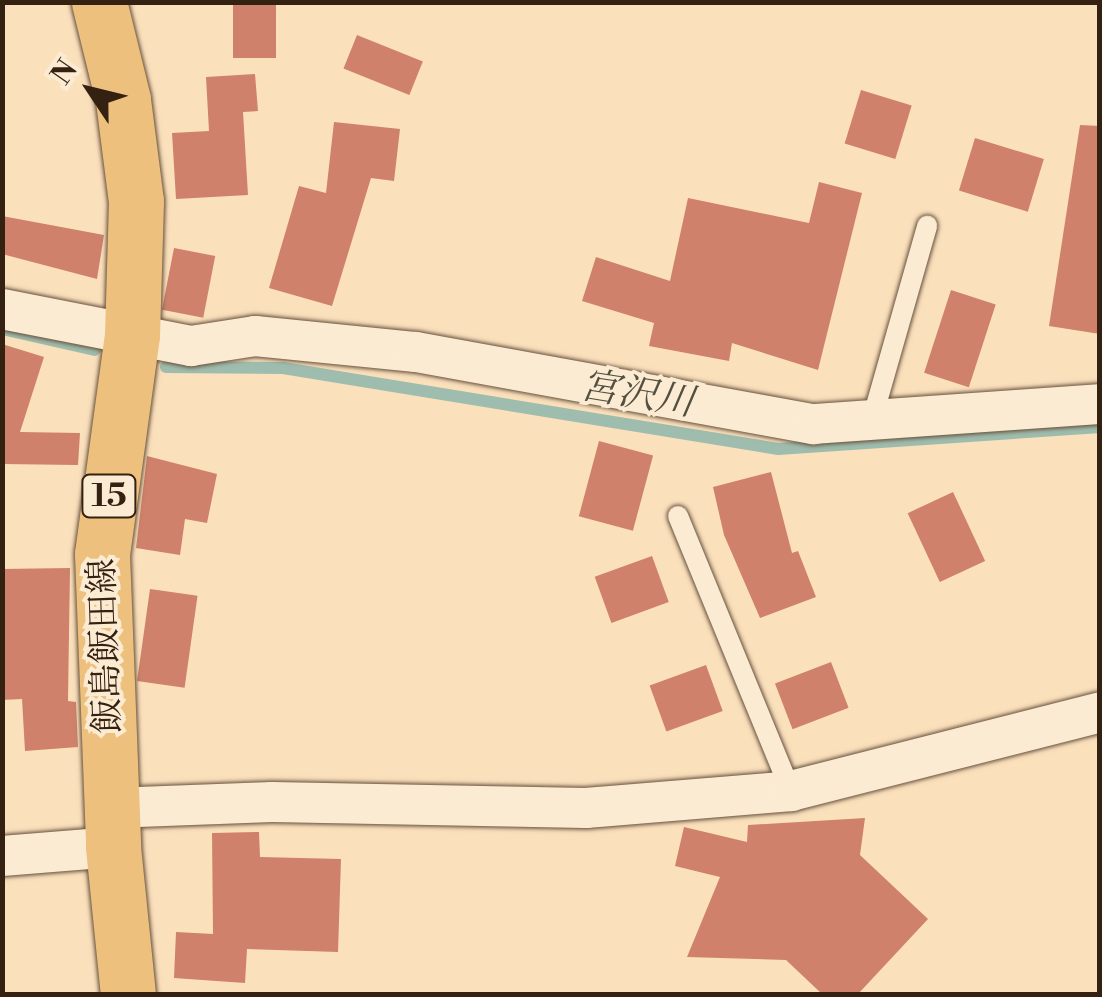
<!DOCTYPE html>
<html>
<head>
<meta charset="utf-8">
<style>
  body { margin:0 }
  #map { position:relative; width:1102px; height:997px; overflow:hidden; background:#fbe0bc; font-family:"Libre Bodoni","Noto Serif JP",serif }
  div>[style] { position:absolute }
  .stream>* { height:12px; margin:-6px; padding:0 6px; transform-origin:6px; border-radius:6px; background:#9fbdae }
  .building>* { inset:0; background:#cf816b; transform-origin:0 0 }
  .roads { filter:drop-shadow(0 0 2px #66513c) drop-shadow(0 0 2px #66513c) }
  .lane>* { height:20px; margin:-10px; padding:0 10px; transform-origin:10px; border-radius:10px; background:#fcebd3 }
  .street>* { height:40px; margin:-20px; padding:0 20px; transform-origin:20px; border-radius:20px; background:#fcebd3 }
  .primary>* { height:55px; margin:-27.5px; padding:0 27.5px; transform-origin:27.5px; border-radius:27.5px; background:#eec07e }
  span { translate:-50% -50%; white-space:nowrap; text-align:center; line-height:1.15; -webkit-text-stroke:8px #fcebd3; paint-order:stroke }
  .shield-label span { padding:2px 8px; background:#fcebd3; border:2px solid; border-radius:8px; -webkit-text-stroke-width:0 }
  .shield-label { font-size:32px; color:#342111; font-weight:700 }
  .street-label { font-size:35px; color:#342111 }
  .water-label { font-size:38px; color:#545040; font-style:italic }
  .frame { position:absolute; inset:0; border:5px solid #342111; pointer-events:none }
  .north { position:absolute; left:40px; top:40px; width:100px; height:100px; -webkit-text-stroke:8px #fcebd3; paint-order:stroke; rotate:305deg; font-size:28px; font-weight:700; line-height:40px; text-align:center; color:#342111 }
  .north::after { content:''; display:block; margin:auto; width:35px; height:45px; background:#342111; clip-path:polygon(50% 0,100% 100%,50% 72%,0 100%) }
</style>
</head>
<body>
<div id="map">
  <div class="stream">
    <i style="left:2px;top:329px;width:95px;rotate:12.7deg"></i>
    <i style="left:166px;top:367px;width:117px;rotate:0.5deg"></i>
    <i style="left:283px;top:368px;width:502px;rotate:9.29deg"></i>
    <i style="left:778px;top:449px;width:323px;rotate:-3.9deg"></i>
  </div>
  <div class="building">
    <i style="left:233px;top:2px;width:43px;height:56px"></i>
    <i style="left:357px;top:35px;width:71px;height:36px;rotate:22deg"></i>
    <i style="clip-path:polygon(255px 74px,258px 111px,243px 112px,248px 195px,176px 199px,172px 133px,209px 131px,206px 77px)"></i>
    <i style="left:861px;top:90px;width:53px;height:56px;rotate:17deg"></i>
    <i style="clip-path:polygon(334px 122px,400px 129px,394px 181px,371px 178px,332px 306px,269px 288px,299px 186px,326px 193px)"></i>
    <i style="clip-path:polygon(1080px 125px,1100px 126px,1100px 334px,1049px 326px)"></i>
    <i style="left:975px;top:138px;width:72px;height:55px;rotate:17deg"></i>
    <i style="clip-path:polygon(819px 182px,862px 193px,818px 370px,732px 343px,729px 361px,649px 346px,654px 323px,582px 301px,596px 257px,670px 281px,688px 198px,809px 223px)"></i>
    <i style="clip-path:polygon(2px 216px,104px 235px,97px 279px,2px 254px)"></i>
    <i style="left:174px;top:248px;width:42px;height:63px;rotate:11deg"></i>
    <i style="left:951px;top:290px;width:47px;height:87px;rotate:18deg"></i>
    <i style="clip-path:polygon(2px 344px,44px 357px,20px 432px,80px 433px,78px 465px,2px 464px)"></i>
    <i style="left:599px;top:441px;width:56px;height:78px;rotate:15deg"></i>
    <i style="clip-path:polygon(147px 456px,217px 474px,207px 523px,185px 519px,180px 555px,136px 548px)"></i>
    <i style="clip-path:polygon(771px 472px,792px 553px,798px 551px,816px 597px,760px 618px,724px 535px,713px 487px)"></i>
    <i style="left:953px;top:492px;width:76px;height:50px;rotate:65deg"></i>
    <i style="left:652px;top:556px;width:49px;height:61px;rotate:70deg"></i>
    <i style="clip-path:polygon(70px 568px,68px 701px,76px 702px,78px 747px,25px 751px,22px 699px,2px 700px,2px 569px)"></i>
    <i style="left:150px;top:589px;width:48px;height:93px;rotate:8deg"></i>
    <i style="left:831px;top:662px;width:49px;height:60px;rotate:69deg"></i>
    <i style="left:706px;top:665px;width:49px;height:60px;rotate:70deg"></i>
    <i style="clip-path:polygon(865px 818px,860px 855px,928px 919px,858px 994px,822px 994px,786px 960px,687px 957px,720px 877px,675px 866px,684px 827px,747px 842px,748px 825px)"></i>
    <i style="clip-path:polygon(259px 832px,260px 857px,341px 859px,338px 952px,247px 949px,245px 983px,174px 978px,176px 932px,213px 934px,212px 833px)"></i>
  </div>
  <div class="roads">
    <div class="lane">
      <i style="left:873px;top:416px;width:198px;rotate:-74.1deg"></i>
      <i style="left:678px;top:516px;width:297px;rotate:67.7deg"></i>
    </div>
    <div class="street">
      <i style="left:2px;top:309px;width:193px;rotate:11.1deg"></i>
      <i style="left:191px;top:346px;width:65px;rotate:-8.9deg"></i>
      <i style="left:255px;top:336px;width:162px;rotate:5.7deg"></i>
      <i style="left:416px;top:352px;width:404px;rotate:10.3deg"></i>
      <i style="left:814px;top:424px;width:287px;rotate:-4deg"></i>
      <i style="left:111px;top:808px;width:161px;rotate:-2.1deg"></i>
      <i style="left:272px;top:802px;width:314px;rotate:1.1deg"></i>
      <i style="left:586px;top:808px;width:206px;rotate:-4.7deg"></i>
      <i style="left:791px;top:791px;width:319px;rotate:-14.3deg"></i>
      <i style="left:2px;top:856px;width:111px;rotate:-4.6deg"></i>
    </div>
    <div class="primary">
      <i style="left:99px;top:2px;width:101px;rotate:76.2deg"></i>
      <i style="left:123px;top:100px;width:102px;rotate:82.7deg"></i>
      <i style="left:136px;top:201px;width:134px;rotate:91.7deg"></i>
      <i style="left:132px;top:335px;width:221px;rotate:97.8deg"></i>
      <i style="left:102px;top:554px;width:293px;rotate:87.8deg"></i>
      <i style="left:113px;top:847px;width:148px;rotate:84.2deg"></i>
    </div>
  </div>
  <div class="shield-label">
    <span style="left:109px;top:496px">15</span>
  </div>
  <div class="street-label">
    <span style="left:106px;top:646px;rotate:-92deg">飯島飯田線</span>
  </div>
  <div class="water-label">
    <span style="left:637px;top:395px;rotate:9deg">宮沢川</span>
  </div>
  <div class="frame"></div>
  <div class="north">N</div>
</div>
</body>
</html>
